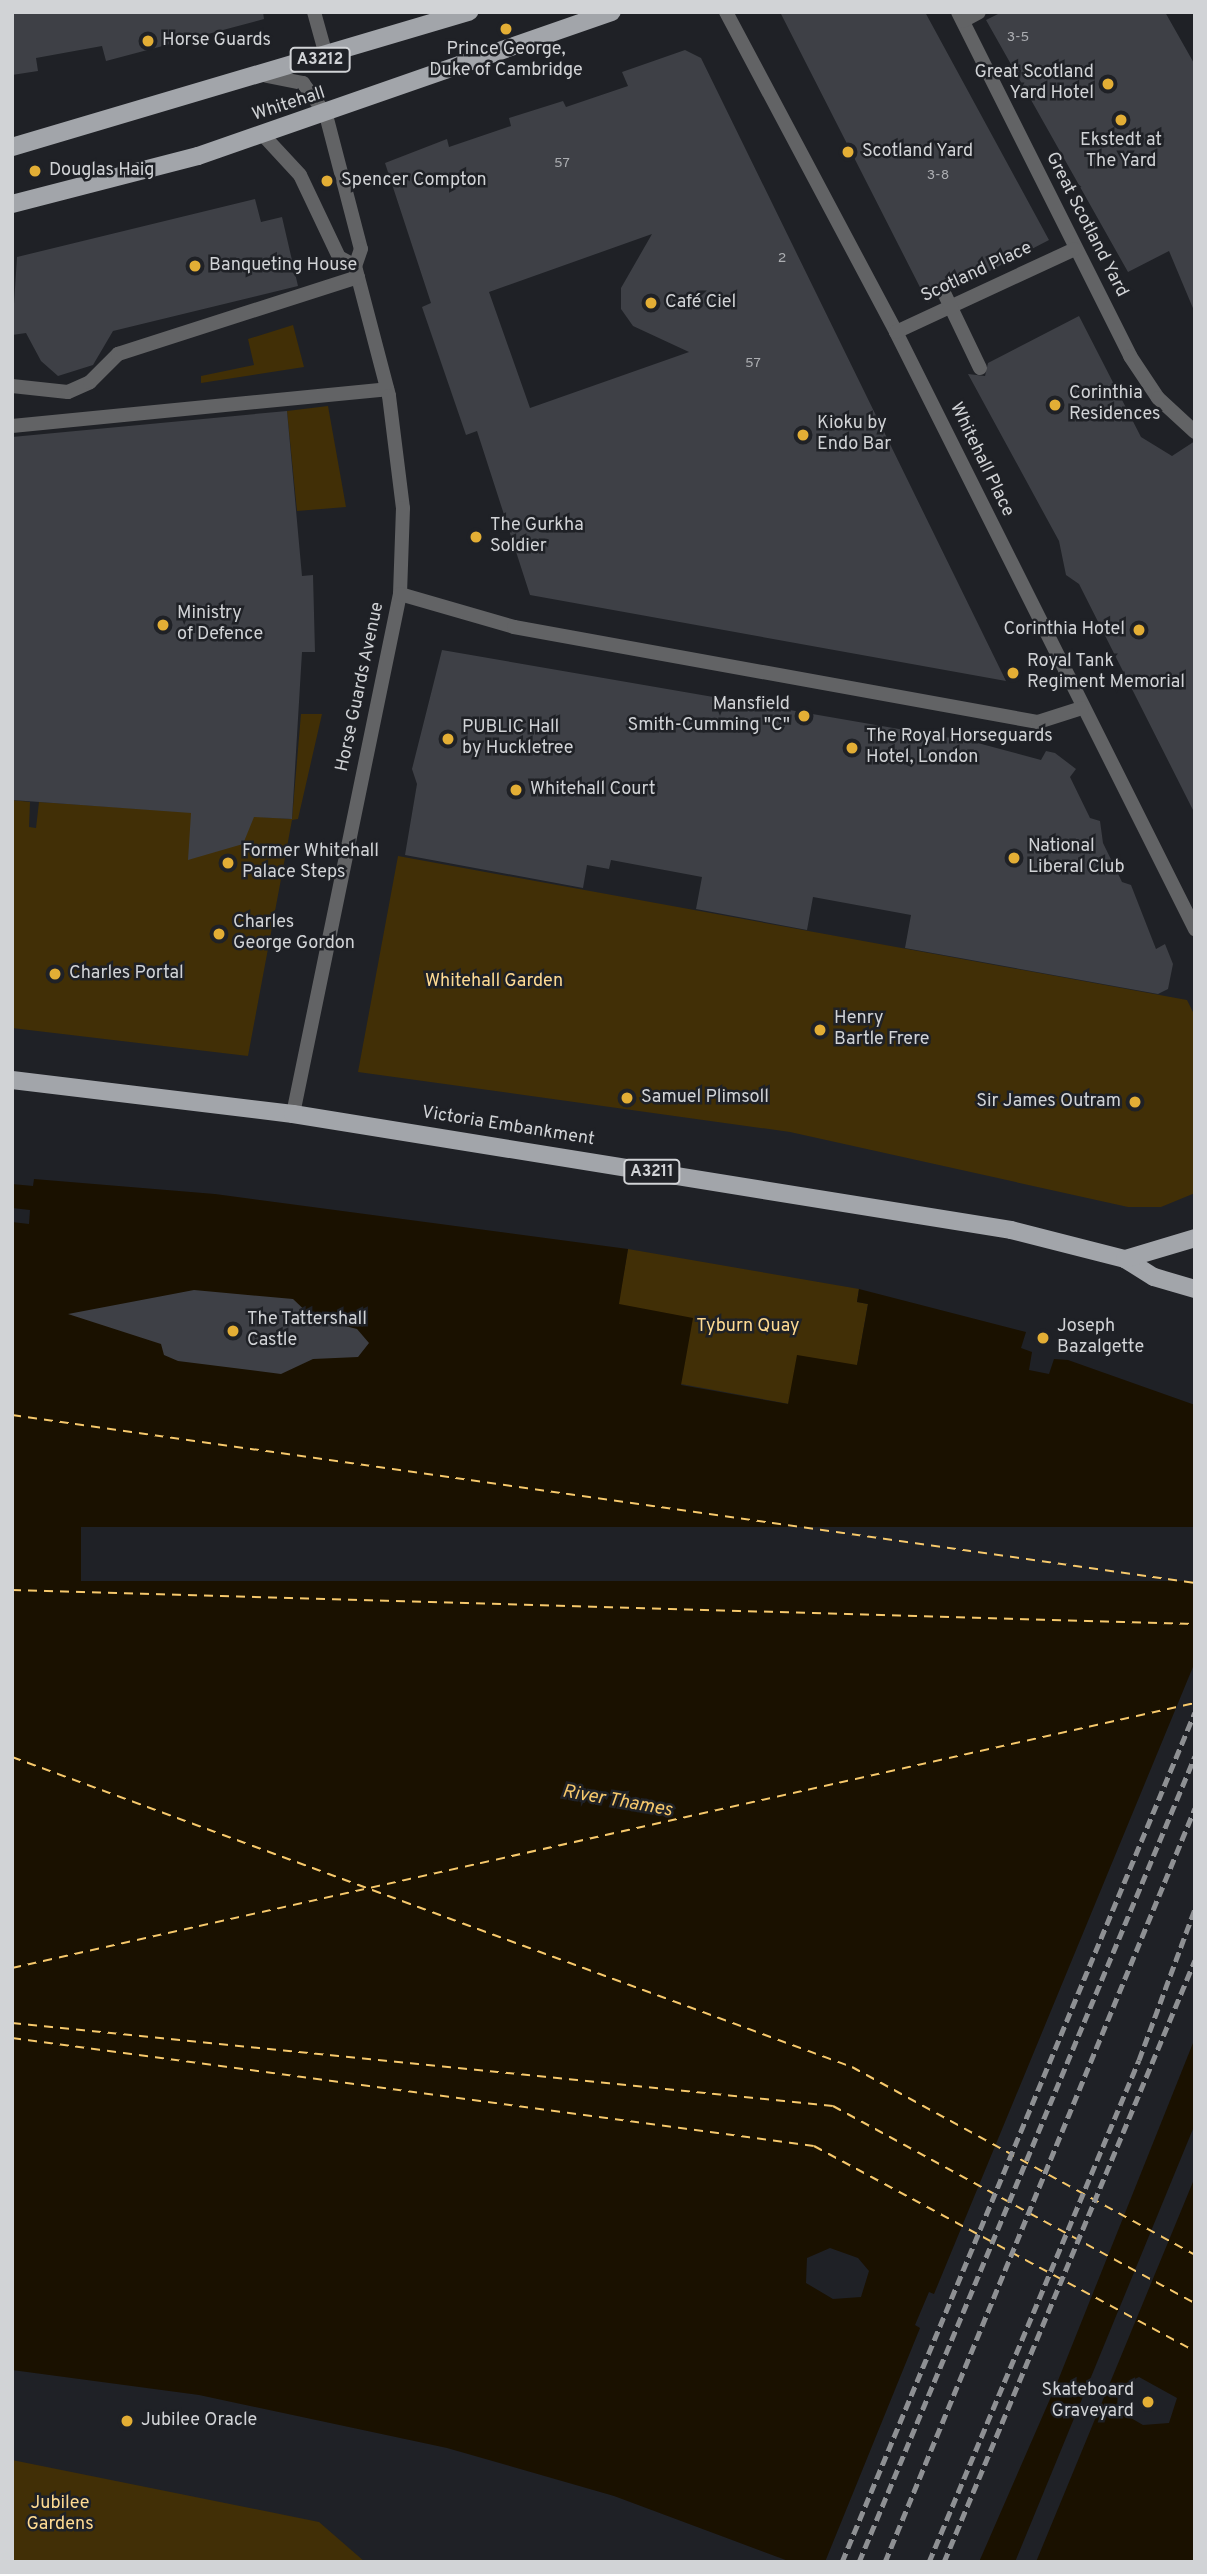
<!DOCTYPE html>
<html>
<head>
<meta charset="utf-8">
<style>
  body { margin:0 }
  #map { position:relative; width:1207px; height:2574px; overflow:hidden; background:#1f2126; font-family:Overpass,sans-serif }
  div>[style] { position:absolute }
  .green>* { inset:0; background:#412f06 }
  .water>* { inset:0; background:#1a1100 }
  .pier>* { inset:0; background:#1f2126; transform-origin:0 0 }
  .ferry>* { height:2px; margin-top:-1px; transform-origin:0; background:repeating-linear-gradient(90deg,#f6c86b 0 9px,transparent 0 16px) }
  .building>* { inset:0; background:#3e4046 }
  .service>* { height:14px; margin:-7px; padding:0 7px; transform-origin:7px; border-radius:7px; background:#626365 }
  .minor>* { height:14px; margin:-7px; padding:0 7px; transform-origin:7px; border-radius:7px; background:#626365 }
  .primary>* { height:18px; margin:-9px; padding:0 9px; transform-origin:9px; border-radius:9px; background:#a2a5aa }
  .rail>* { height:5px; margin-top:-2.5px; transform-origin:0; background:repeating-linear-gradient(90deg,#8e9093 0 10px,transparent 0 15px) }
  .pedestrian-bridge>* { height:14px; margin:-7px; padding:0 7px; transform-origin:7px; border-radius:7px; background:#626365 }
  .dots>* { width:19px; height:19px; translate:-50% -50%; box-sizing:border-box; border:4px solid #1f2126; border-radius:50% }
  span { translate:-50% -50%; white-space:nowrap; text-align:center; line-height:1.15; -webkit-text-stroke:5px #1f2126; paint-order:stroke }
  .number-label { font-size:14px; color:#acaeb2 }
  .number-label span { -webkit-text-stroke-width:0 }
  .shield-label span { padding:2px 5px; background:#1f2126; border:2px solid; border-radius:5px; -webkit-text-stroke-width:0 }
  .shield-label { font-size:16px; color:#d1d3d6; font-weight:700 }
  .poi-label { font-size:18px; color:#d1d3d6 }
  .left { translate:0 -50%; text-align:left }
  .right { translate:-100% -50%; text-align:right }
  .street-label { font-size:18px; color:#d1d3d6 }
  .park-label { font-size:18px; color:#feda92 }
  .water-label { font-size:19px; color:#f6c86b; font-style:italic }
  .frame { position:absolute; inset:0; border:14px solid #d1d3d6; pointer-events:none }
</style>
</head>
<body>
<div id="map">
  <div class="green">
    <i style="clip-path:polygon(293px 325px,304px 367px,201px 383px,201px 376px,254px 365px,248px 339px)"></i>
    <i style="clip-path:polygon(328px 406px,346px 507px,297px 511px,287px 411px)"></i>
    <i style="clip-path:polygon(301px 714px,322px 714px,298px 819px,292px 820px,248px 1056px,12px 1028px,12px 800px,30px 802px,29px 827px,36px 828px,39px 802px,292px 819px)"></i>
    <i style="clip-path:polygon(398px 856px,1187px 1000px,1195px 1016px,1195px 1193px,1161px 1207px,1128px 1207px,790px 1132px,358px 1072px)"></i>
    <i style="clip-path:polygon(628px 1249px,859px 1289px,857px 1302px,868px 1304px,857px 1366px,789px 1404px,681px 1384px,618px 1304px)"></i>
    <i style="clip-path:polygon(12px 2460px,319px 2522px,365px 2562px,12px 2562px)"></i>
  </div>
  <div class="water">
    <i style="clip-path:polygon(evenodd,34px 1179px,215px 1194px,628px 1249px,619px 1304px,693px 1318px,681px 1385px,788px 1404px,797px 1355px,857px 1365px,868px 1304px,857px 1302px,859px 1289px,1026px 1332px,1021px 1348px,1032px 1352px,1029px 1370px,1049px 1374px,1054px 1359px,1068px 1360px,1195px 1405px,1195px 2562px,791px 2562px,614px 2496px,447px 2448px,199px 2395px,12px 2370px,12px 1222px,29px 1224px,30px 1210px,12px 1208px,12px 1184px,33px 1186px,34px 1179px,830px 2248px,858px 2258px,869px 2271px,861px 2297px,833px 2299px,806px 2283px,807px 2258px,830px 2248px,34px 1179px,1139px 2377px,1177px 2398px,1169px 2423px,1143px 2425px,1117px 2410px,1118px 2387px,1139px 2377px)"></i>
  </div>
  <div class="pier">
    <i style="left:1195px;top:1527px;width:54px;height:1114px;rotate:90deg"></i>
    <i style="clip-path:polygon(1195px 1662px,1195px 2038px,1057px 2383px,979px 2562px,825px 2562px,920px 2328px,915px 2325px,929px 2292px,934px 2294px)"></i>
    <i style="clip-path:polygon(1195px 2124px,1195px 2177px,1036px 2562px,1015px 2562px)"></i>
  </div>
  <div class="ferry">
    <i style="left:12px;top:1415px;width:1195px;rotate:8.08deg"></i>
    <i style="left:12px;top:1590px;width:1183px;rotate:1.65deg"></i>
    <i style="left:12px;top:1757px;width:895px;rotate:20.26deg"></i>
    <i style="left:852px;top:2067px;width:391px;rotate:28.7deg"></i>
    <i style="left:12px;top:1968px;width:1212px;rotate:-12.63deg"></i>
    <i style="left:12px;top:2023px;width:825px;rotate:5.77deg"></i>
    <i style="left:833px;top:2106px;width:412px;rotate:28.6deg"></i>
    <i style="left:12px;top:2038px;width:809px;rotate:7.67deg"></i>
    <i style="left:814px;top:2146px;width:433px;rotate:28.3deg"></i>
  </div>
  <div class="building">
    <i style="clip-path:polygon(12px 12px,263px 12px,264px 19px,106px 61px,102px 46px,36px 58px,38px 71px,12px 75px)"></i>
    <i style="clip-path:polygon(780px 12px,925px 12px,1049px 240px,953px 290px,940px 287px,928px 303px)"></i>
    <i style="clip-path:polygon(1002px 12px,1165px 12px,1195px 65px,1195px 313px,1169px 251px,1128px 272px,986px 20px)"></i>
    <i style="clip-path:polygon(evenodd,685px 50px,701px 58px,1006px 681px,530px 595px,477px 431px,466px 435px,422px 307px,431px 303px,385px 163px,447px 139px,449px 147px,511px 126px,509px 118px,563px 101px,566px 107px,628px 86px,622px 72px,685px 50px,652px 234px,621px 288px,621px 309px,633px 326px,689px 352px,530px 408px,489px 292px,652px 234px)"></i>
    <i style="clip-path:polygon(255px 199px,261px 222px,282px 217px,298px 286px,113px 331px,93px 365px,58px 376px,41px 361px,26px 333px,12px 335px,17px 257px)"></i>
    <i style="clip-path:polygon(1079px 316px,1141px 437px,1172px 456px,1195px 441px,1195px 814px,1079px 584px,1066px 575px,1059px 541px,968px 374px,985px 376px,988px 363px)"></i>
    <i style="clip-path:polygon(287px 411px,302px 576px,313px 575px,315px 652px,302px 652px,292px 819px,254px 817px,243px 844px,188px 860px,191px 813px,12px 800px,12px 437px)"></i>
    <i style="clip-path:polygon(442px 650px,974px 742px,1041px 760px,1046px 751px,1055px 753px,1076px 769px,1070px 777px,1090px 818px,1100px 821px,1103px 843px,1122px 882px,1131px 885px,1156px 949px,1165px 944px,1173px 964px,1168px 989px,1158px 994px,905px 948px,911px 915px,813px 897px,807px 930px,696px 909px,702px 877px,611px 860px,609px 869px,587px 865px,583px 888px,405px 855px,417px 784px,412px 769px)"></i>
    <i style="clip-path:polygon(194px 1290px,293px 1299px,313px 1318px,357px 1329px,369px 1343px,358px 1357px,313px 1359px,281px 1374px,178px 1361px,164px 1355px,161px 1344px,68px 1314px)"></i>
  </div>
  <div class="service">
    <i style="left:314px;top:12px;width:49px;rotate:74.5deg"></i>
    <i style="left:12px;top:426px;width:377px;rotate:-5.6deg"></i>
  </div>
  <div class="minor">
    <i style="left:726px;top:12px;width:362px;rotate:62deg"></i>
    <i style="left:896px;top:332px;width:668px;rotate:63.4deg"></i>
    <i style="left:958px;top:12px;width:385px;rotate:63.4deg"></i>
    <i style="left:1130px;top:356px;width:50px;rotate:56.3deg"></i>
    <i style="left:1158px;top:398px;width:50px;rotate:42.6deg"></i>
    <i style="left:963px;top:21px;width:18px;rotate:-29deg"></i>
    <i style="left:267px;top:76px;width:37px;rotate:11deg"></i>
    <i style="left:303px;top:83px;width:39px;rotate:54deg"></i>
    <i style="left:326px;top:115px;width:138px;rotate:75.4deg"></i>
    <i style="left:361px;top:249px;width:18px;rotate:109deg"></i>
    <i style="left:355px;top:266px;width:134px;rotate:75.3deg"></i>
    <i style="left:389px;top:396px;width:113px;rotate:82.9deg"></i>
    <i style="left:403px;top:508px;width:86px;rotate:92deg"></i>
    <i style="left:400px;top:594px;width:531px;rotate:101.63deg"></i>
    <i style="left:263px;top:135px;width:54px;rotate:47.2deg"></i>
    <i style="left:300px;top:175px;width:91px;rotate:64.6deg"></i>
    <i style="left:339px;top:257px;width:18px;rotate:29deg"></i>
    <i style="left:896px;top:332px;width:197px;rotate:-24.9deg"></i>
    <i style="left:12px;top:386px;width:56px;rotate:6.1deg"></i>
    <i style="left:68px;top:392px;width:24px;rotate:-24deg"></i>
    <i style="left:90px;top:382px;width:40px;rotate:-45deg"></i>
    <i style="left:118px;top:354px;width:252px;rotate:-17.8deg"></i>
    <i style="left:400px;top:594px;width:119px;rotate:16.1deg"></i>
    <i style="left:514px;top:627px;width:533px;rotate:10.28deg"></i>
    <i style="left:1038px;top:722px;width:46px;rotate:-17.7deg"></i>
  </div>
  <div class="primary">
    <i style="left:12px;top:147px;width:477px;rotate:-16.5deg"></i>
    <i style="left:12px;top:204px;width:192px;rotate:-14.5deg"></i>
    <i style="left:198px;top:156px;width:438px;rotate:-19.2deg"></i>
    <i style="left:12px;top:1080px;width:283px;rotate:6.9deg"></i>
    <i style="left:293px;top:1114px;width:727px;rotate:9.18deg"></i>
    <i style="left:1011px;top:1230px;width:118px;rotate:14.3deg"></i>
    <i style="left:1125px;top:1259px;width:34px;rotate:32deg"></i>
    <i style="left:1154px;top:1277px;width:43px;rotate:16.3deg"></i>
    <i style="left:1125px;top:1259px;width:73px;rotate:-16.7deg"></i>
  </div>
  <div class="rail">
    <i style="left:842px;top:2562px;width:920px;rotate:-67.45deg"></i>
    <i style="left:859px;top:2562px;width:873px;rotate:-67.37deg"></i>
    <i style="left:885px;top:2562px;width:815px;rotate:-67.65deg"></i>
    <i style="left:929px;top:2562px;width:544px;rotate:-67.3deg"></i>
    <i style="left:1139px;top:2060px;width:161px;rotate:-69.7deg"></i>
    <i style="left:944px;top:2562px;width:652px;rotate:-67.37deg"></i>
  </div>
  <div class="pedestrian-bridge">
    <i style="left:945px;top:295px;width:81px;rotate:64.4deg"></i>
  </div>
  <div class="dots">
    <i style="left:506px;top:29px;background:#e3ae35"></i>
    <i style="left:148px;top:41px;background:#e3ae35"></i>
    <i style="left:1108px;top:84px;background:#e3ae35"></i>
    <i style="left:1121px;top:120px;background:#e3ae35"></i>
    <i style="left:848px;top:152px;background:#e3ae35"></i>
    <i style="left:35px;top:171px;background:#e3ae35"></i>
    <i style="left:327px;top:181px;background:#e3ae35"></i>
    <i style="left:195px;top:266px;background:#e3ae35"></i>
    <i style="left:651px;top:303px;background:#e3ae35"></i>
    <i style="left:1055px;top:405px;background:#e3ae35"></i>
    <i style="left:803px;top:435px;background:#e3ae35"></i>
    <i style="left:476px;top:537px;background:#e3ae35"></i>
    <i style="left:163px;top:625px;background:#e3ae35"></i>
    <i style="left:1139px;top:630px;background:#e3ae35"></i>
    <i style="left:1013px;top:673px;background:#e3ae35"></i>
    <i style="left:804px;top:716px;background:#e3ae35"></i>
    <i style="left:448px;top:739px;background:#e3ae35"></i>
    <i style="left:852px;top:748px;background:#e3ae35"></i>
    <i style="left:516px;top:790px;background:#e3ae35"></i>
    <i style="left:1014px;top:858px;background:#e3ae35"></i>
    <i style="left:228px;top:863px;background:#e3ae35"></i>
    <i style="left:219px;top:934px;background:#e3ae35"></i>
    <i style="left:55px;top:974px;background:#e3ae35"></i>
    <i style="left:820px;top:1030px;background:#e3ae35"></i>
    <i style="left:627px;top:1098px;background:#e3ae35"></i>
    <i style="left:1135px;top:1102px;background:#e3ae35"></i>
    <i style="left:233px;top:1331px;background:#e3ae35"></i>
    <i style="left:1043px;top:1338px;background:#e3ae35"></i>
    <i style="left:1148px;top:2402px;background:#e3ae35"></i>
    <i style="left:127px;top:2421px;background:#e3ae35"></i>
  </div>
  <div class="number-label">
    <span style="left:1018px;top:38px">3-5</span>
    <span style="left:562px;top:164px">57</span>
    <span style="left:938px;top:176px">3-8</span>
    <span style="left:782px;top:259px">2</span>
    <span style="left:753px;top:364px">57</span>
  </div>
  <div class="shield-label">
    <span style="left:320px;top:60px">A3212</span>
    <span style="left:652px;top:1172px">A3211</span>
  </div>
  <div class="poi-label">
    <span class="left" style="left:162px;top:41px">Horse Guards</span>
    <span style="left:506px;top:61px">Prince George,<br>Duke of Cambridge</span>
    <span class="right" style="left:1094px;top:84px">Great Scotland<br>Yard Hotel</span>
    <span style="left:1121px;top:152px">Ekstedt at<br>The Yard</span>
    <span class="left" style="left:862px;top:152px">Scotland Yard</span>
    <span class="left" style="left:49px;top:171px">Douglas Haig</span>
    <span class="left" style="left:341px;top:181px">Spencer Compton</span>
    <span class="left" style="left:209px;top:266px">Banqueting House</span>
    <span class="left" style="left:665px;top:303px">Café Ciel</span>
    <span class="left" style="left:1069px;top:405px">Corinthia<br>Residences</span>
    <span class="left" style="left:817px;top:435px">Kioku by<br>Endo Bar</span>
    <span class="left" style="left:490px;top:537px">The Gurkha<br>Soldier</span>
    <span class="left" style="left:177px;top:625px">Ministry<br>of Defence</span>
    <span class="right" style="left:1125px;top:630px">Corinthia Hotel</span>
    <span class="left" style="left:1027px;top:673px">Royal Tank<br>Regiment Memorial</span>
    <span class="right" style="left:790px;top:716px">Mansfield<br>Smith-Cumming "C"</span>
    <span class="left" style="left:462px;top:739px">PUBLIC Hall<br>by Huckletree</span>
    <span class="left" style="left:866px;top:748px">The Royal Horseguards<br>Hotel, London</span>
    <span class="left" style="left:530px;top:790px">Whitehall Court</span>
    <span class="left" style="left:1028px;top:858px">National<br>Liberal Club</span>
    <span class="left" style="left:242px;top:863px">Former Whitehall<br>Palace Steps</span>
    <span class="left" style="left:233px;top:934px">Charles<br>George Gordon</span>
    <span class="left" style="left:69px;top:974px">Charles Portal</span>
    <span class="left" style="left:834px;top:1030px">Henry<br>Bartle Frere</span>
    <span class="left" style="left:641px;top:1098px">Samuel Plimsoll</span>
    <span class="right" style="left:1121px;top:1102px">Sir James Outram</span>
    <span class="left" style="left:247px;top:1331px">The Tattershall<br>Castle</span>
    <span class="left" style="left:1057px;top:1338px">Joseph<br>Bazalgette</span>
    <span class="right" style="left:1134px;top:2402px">Skateboard<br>Graveyard</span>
    <span class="left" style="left:141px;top:2421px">Jubilee Oracle</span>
  </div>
  <div class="street-label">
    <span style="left:289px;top:105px;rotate:-18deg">Whitehall</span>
    <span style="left:1086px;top:225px;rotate:63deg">Great Scotland Yard</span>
    <span style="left:977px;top:273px;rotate:-25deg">Scotland Place</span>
    <span style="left:981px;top:460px;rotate:64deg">Whitehall Place</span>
    <span style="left:361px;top:687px;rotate:-78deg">Horse Guards Avenue</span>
    <span style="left:508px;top:1127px;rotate:9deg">Victoria Embankment</span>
  </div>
  <div class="park-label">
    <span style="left:494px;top:982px">Whitehall Garden</span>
    <span style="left:748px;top:1327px">Tyburn Quay</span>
    <span style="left:60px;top:2515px">Jubilee<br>Gardens</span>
  </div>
  <div class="water-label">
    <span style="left:617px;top:1802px;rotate:10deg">River Thames</span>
  </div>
  <div class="frame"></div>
</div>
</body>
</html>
